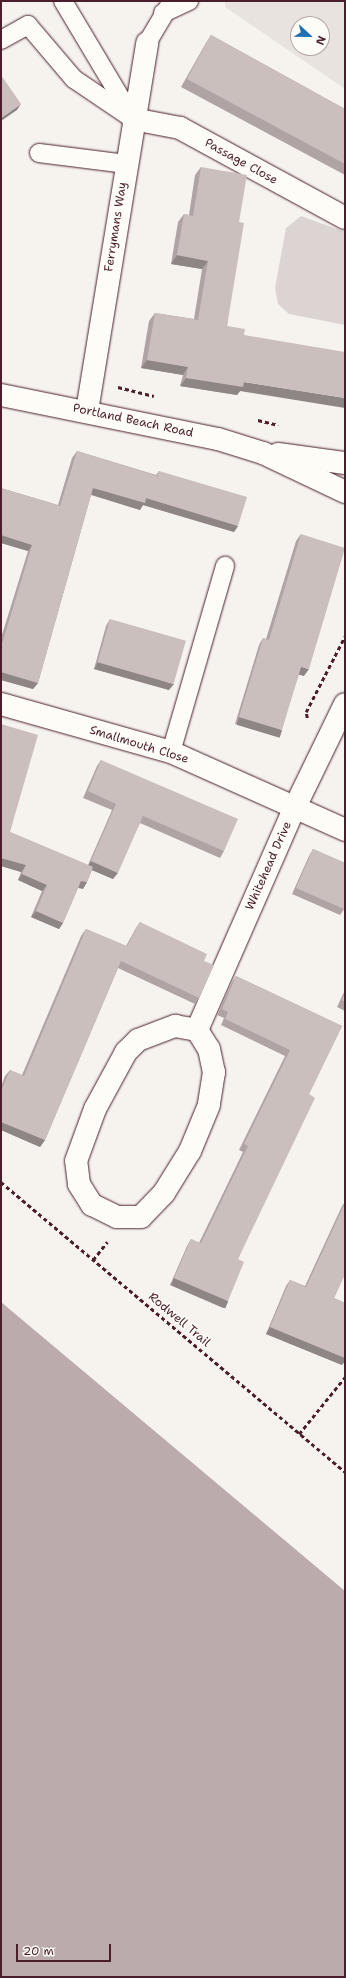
<!DOCTYPE html>
<html>
<head>
<meta charset="utf-8">
<style>
  body { margin:0 }
  #map { position:relative; width:346px; height:1978px; overflow:hidden; background:#f6f3ef; font-family:"Shantell Sans",sans-serif }
  div>[style] { position:absolute }
  .built>* { inset:0; background:#e9e3e0 }
  .green>* { inset:0; background:#dcd4d2 }
  .water>* { inset:0; background:#bbabac }
  .path>* { height:2.5px; margin-top:-1.25px; transform-origin:0; background:repeating-linear-gradient(90deg,#4a1f2b 0 4px,transparent 0 7px) }
  .roads { filter:drop-shadow(0 0 1px #4a1f2b) drop-shadow(0 0 1px #4a1f2b) }
  .service>* { height:18px; margin:-9px; padding:0 9px; transform-origin:9px; border-radius:9px; background:#fdfcf7 }
  .minor>* { height:22px; margin:-11px; padding:0 11px; transform-origin:11px; border-radius:11px; background:#fdfcf7 }
  .trunk>* { height:22px; margin:-11px; padding:0 11px; transform-origin:11px; border-radius:11px; background:#fdfcf7 }
  .wall>* { inset:0; background:#afa4a3 }
  .shaded-wall>* { inset:0; background:#8e8685; transform-origin:0 0 }
  .building>* { inset:0; background:#cbbfbe; transform-origin:0 0 }
  span { translate:-50% -50%; white-space:nowrap; text-align:center; line-height:1.15; -webkit-text-stroke:3px #fdfcf7; paint-order:stroke }
  .street-label { font-size:12px; color:#4a1f2b }
  .frame { position:absolute; inset:0; border:2px solid #4a1f2b; pointer-events:none }
  .north { position:absolute; left:290px; top:16px; width:40px; height:40px; box-sizing:border-box; background:#fdfcf7; border:1px solid #b5a4a5; border-radius:50%; rotate:112deg; font-size:11px; font-weight:700; line-height:16px; text-align:center; color:#4a1f2b }
  .north::after { content:''; display:block; margin:auto; width:14px; height:18px; background:#1f6fb2; clip-path:polygon(50% 0,100% 100%,50% 72%,0 100%) }
  .scale { position:absolute; left:16px; top:1944px; width:95px; height:18px; box-sizing:border-box; border:2px solid #4a1f2b; border-top:0; padding-left:5px; font-size:12px; line-height:14px; white-space:nowrap; color:#4a1f2b; -webkit-text-stroke:3px #fdfcf7; paint-order:stroke }
</style>
</head>
<body>
<div id="map">
  <div class="built">
    <i style="clip-path:polygon(evenodd,225px 1px,345px 1px,345px 89px,225px 7px,225px 1px,298px 24px,322px 24px,322px 48px,298px 48px,298px 24px)"></i>
  </div>
  <div class="green">
    <i style="clip-path:polygon(301px 216px,345px 232px,345px 325px,289px 314px,278px 304px,275px 288px,286px 228px)"></i>
  </div>
  <div class="water">
    <i style="clip-path:polygon(1px 1302px,345px 1591px,345px 1977px,1px 1977px)"></i>
  </div>
  <div class="path">
    <i style="left:118px;top:387px;width:37px;rotate:14deg"></i>
    <i style="left:258px;top:420px;width:21px;rotate:14deg"></i>
    <i style="left:307px;top:718px;width:6px;rotate:-99deg"></i>
    <i style="left:306px;top:712px;width:85px;rotate:-62.8deg"></i>
    <i style="left:1px;top:1182px;width:450px;rotate:40.1deg"></i>
    <i style="left:93px;top:1260px;width:23px;rotate:-52deg"></i>
    <i style="left:299px;top:1434px;width:73px;rotate:-51.1deg"></i>
  </div>
  <div class="roads">
    <div class="service">
      <i style="left:63px;top:1px;width:133px;rotate:59.2deg"></i>
      <i style="left:163px;top:13px;width:29px;rotate:-25deg"></i>
      <i style="left:1px;top:40px;width:31px;rotate:-29deg"></i>
      <i style="left:28px;top:25px;width:71px;rotate:49.6deg"></i>
      <i style="left:74px;top:79px;width:71px;rotate:34.1deg"></i>
      <i style="left:147px;top:43px;width:49px;rotate:-59.2deg"></i>
      <i style="left:39px;top:153px;width:88px;rotate:7.2deg"></i>
      <i style="left:171px;top:752px;width:194px;rotate:-73.8deg"></i>
    </div>
    <div class="minor">
      <i style="left:133px;top:119px;width:48px;rotate:10.8deg"></i>
      <i style="left:180px;top:128px;width:188px;rotate:28.6deg"></i>
      <i style="left:87px;top:411px;width:373px;rotate:-80.7deg"></i>
      <i style="left:1px;top:704px;width:177px;rotate:15.8deg"></i>
      <i style="left:171px;top:752px;width:191px;rotate:24.1deg"></i>
      <i style="left:175px;top:1026px;width:22px;rotate:10deg"></i>
      <i style="left:197px;top:1030px;width:22px;rotate:58deg"></i>
      <i style="left:209px;top:1049px;width:24px;rotate:78deg"></i>
      <i style="left:214px;top:1072px;width:33px;rotate:99deg"></i>
      <i style="left:209px;top:1105px;width:50px;rotate:112.4deg"></i>
      <i style="left:190px;top:1151px;width:49px;rotate:121.8deg"></i>
      <i style="left:164px;top:1193px;width:33px;rotate:134deg"></i>
      <i style="left:141px;top:1217px;width:24px;rotate:180deg"></i>
      <i style="left:117px;top:1217px;width:28px;rotate:-154deg"></i>
      <i style="left:92px;top:1205px;width:25px;rotate:-122deg"></i>
      <i style="left:79px;top:1184px;width:23px;rotate:-97deg"></i>
      <i style="left:76px;top:1161px;width:55px;rotate:-69.9deg"></i>
      <i style="left:95px;top:1109px;width:65px;rotate:-61.5deg"></i>
      <i style="left:126px;top:1052px;width:17px;rotate:-45deg"></i>
      <i style="left:138px;top:1040px;width:40px;rotate:-21deg"></i>
      <i style="left:197px;top:1030px;width:246px;rotate:-66.3deg"></i>
      <i style="left:296px;top:805px;width:112px;rotate:-64.1deg"></i>
    </div>
    <div class="trunk">
      <i style="left:1px;top:395px;width:221px;rotate:11.5deg"></i>
      <i style="left:218px;top:439px;width:47px;rotate:17.3deg"></i>
      <i style="left:263px;top:453px;width:91px;rotate:25.4deg"></i>
      <i style="left:278px;top:454px;width:68px;rotate:7.7deg"></i>
    </div>
  </div>
  <div class="wall">
    <i style="clip-path:polygon(211px 35px,345px 109px,345px 175px,181px 87px,206px 43px)"></i>
    <i style="clip-path:polygon(201px 167px,239px 222px,227px 326px,244px 335px,240px 391px,237px 395px,180px 386px,183px 375px,141px 368px,149px 321px,155px 313px,194px 319px,202px 269px,171px 264px,178px 222px,184px 214px,189px 215px,195px 175px)"></i>
    <i style="clip-path:polygon(77px 451px,156px 475px,159px 471px,238px 526px,234px 532px,143px 505px,140px 510px,91px 495px,38px 683px,33px 689px,1px 680px,1px 638px,28px 551px,1px 543px,1px 488px,58px 505px,72px 458px)"></i>
    <i style="clip-path:polygon(301px 534px,304px 676px,299px 674px,278px 737px,235px 724px,259px 645px,263px 638px,266px 639px,296px 541px)"></i>
    <i style="clip-path:polygon(110px 619px,169px 690px,94px 669px,106px 626px)"></i>
    <i style="clip-path:polygon(1px 724px,10px 832px,88px 865px,112px 810px,83px 798px,97px 766px,101px 760px,224px 851px,220px 858px,140px 823px,113px 879px,92px 870px,87px 882px,83px 889px,78px 888px,63px 923px,59px 929px,31px 917px,42px 891px,18px 880px,21px 872px,1px 866px)"></i>
    <i style="clip-path:polygon(313px 849px,345px 863px,345px 908px,340px 915px,292px 894px,309px 856px)"></i>
    <i style="clip-path:polygon(140px 922px,204px 961px,199px 998px,195px 1004px,118px 968px,45px 1140px,40px 1147px,1px 1130px,1px 1087px,5px 1076px,10px 1070px,22px 1075px,81px 936px,86px 929px,126px 946px,136px 928px)"></i>
    <i style="clip-path:polygon(236px 976px,342px 1026px,309px 1094px,238px 1259px,223px 1308px,170px 1285px,187px 1246px,191px 1239px,199px 1243px,243px 1152px,239px 1150px,285px 1056px,221px 1025px,224px 1018px,217px 1015px,232px 982px)"></i>
    <i style="clip-path:polygon(345px 990px,345px 1011px,337px 1007px)"></i>
    <i style="clip-path:polygon(345px 1202px,345px 1274px,334px 1298px,345px 1303px,345px 1361px,342px 1365px,266px 1334px,286px 1286px,290px 1280px,305px 1286px,342px 1206px)"></i>
  </div>
  <div class="shaded-wall">
    <i style="clip-path:polygon(21px 104px,17px 110px,1px 121px,1px 118px)"></i>
    <i style="clip-path:polygon(177px 255px,208px 261px,202px 269px,171px 264px)"></i>
    <i style="clip-path:polygon(147px 360px,188px 367px,183px 375px,141px 368px)"></i>
    <i style="clip-path:polygon(186px 378px,244px 382px,345px 398px,345px 408px,240px 391px,237px 395px,180px 386px)"></i>
    <i style="clip-path:polygon(93px 488px,146px 498px,238px 526px,234px 532px,143px 505px,140px 510px,89px 494px)"></i>
    <i style="clip-path:polygon(1px 535px,32px 545px,28px 551px,1px 543px)"></i>
    <i style="clip-path:polygon(98px 662px,174px 684px,169px 690px,94px 669px)"></i>
    <i style="clip-path:polygon(301px 667px,309px 669px,304px 676px,297px 674px)"></i>
    <i style="clip-path:polygon(1px 672px,38px 683px,33px 689px,1px 680px)"></i>
    <i style="left:239px;top:717px;width:45px;height:8px;rotate:17deg"></i>
    <i style="clip-path:polygon(1px 858px,26px 865px,21px 872px,1px 866px)"></i>
    <i style="clip-path:polygon(91px 861px,118px 873px,113px 879px,87px 868px)"></i>
    <i style="clip-path:polygon(22px 874px,47px 885px,42px 891px,18px 880px)"></i>
    <i style="clip-path:polygon(81px 881px,87px 882px,83px 889px,77px 887px)"></i>
    <i style="clip-path:polygon(36px 911px,63px 923px,59px 929px,31px 917px)"></i>
    <i style="clip-path:polygon(1px 1122px,45px 1140px,40px 1147px,1px 1130px)"></i>
    <i style="left:174px;top:1278px;width:59px;height:8px;rotate:23deg"></i>
    <i style="clip-path:polygon(270px 1327px,345px 1358px,345px 1361px,342px 1365px,266px 1334px)"></i>
  </div>
  <div class="building">
    <i style="clip-path:polygon(211px 35px,345px 109px,345px 164px,187px 79px)"></i>
    <i style="clip-path:polygon(1px 75px,21px 104px,1px 118px)"></i>
    <i style="clip-path:polygon(201px 167px,247px 175px,239px 222px,244px 223px,227px 326px,245px 329px,244px 335px,345px 352px,345px 398px,244px 382px,243px 387px,186px 378px,188px 367px,147px 360px,155px 313px,198px 320px,208px 261px,177px 255px,184px 214px,193px 216px)"></i>
    <i style="clip-path:polygon(77px 451px,157px 476px,159px 471px,247px 497px,238px 526px,146px 498px,145px 503px,93px 488px,38px 683px,1px 672px,1px 647px,32px 545px,1px 535px,1px 488px,60px 506px)"></i>
    <i style="clip-path:polygon(301px 534px,345px 548px,309px 669px,301px 667px,282px 730px,239px 717px,263px 638px,269px 640px)"></i>
    <i style="left:110px;top:619px;width:79px;height:45px;rotate:16deg"></i>
    <i style="clip-path:polygon(1px 724px,38px 735px,10px 832px,93px 867px,87px 882px,81px 881px,63px 923px,36px 911px,47px 885px,22px 874px,26px 865px,1px 858px)"></i>
    <i style="clip-path:polygon(101px 760px,238px 819px,224px 851px,143px 816px,118px 873px,91px 861px,116px 804px,88px 791px)"></i>
    <i style="clip-path:polygon(313px 849px,345px 863px,345px 907px,344px 909px,296px 888px)"></i>
    <i style="clip-path:polygon(140px 922px,207px 954px,204px 961px,214px 965px,199px 998px,121px 961px,45px 1140px,1px 1122px,1px 1091px,10px 1070px,24px 1076px,86px 929px,127px 946px)"></i>
    <i style="clip-path:polygon(236px 976px,342px 1026px,309px 1094px,315px 1098px,238px 1259px,244px 1262px,228px 1301px,174px 1278px,191px 1239px,201px 1243px,248px 1146px,244px 1144px,290px 1050px,225px 1019px,228px 1012px,222px 1009px)"></i>
    <i style="clip-path:polygon(345px 993px,345px 1002px,342px 1000px)"></i>
    <i style="clip-path:polygon(345px 1203px,345px 1274px,334px 1298px,345px 1303px,345px 1358px,270px 1327px,290px 1280px,306px 1287px)"></i>
  </div>
  <div class="street-label">
    <span style="left:241px;top:162px;rotate:29deg">Passage Close</span>
    <span style="left:116px;top:227px;rotate:-81deg">Ferrymans Way</span>
    <span style="left:133px;top:421px;rotate:12deg">Portland Beach Road</span>
    <span style="left:139px;top:745px;rotate:17deg">Smallmouth Close</span>
    <span style="left:269px;top:866px;rotate:-66deg">Whitehead Drive</span>
    <span style="left:179px;top:1320px;rotate:40deg">Rodwell Trail</span>
  </div>
  <div class="frame"></div>
  <div class="north">N</div>
  <div class="scale">20 m</div>
</div>
</body>
</html>
